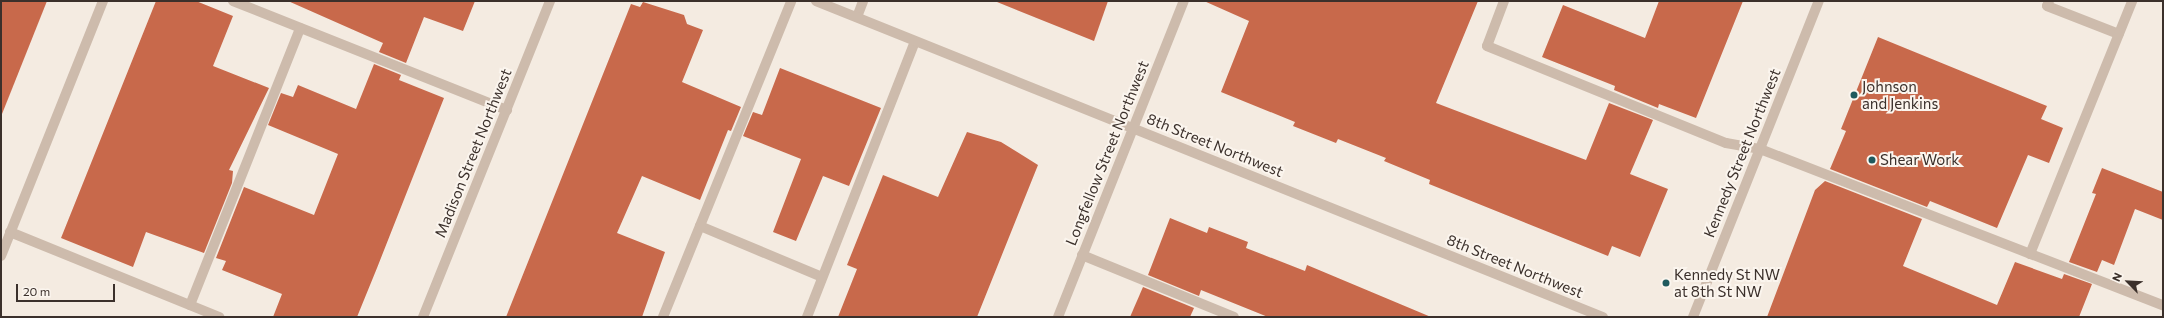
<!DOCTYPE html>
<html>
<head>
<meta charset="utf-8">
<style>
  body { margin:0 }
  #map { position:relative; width:2164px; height:318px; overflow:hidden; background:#f4ebe1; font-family:Commissioner,sans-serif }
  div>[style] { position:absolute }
  .building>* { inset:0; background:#c8694b }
  .service>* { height:10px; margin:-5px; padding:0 5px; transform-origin:5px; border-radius:5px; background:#cdbbac }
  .minor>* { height:10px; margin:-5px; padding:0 5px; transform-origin:5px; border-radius:5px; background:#cdbbac }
  .tertiary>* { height:10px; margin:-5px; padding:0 5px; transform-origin:5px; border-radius:5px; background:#cdbbac }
  .dots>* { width:11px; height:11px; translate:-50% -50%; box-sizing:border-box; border:2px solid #fbf5ee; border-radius:50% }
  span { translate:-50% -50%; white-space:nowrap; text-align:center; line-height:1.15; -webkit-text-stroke:4px #fbf5ee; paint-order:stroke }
  .poi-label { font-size:15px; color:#3b302b }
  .left { translate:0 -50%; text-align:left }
  .street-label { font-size:15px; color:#3b302b }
  .frame { position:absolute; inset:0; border:2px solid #3b302b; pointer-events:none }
  .north { position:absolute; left:2108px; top:262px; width:40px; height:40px; -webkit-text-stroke:3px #fbf5ee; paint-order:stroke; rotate:294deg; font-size:11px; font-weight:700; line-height:16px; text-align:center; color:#3b302b }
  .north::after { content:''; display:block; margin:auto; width:14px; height:18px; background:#3b302b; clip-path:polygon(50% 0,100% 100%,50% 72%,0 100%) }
  .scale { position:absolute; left:16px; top:284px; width:99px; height:18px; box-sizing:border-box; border:2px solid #3b302b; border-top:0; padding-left:5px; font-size:12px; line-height:14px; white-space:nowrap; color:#3b302b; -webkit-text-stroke:3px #fbf5ee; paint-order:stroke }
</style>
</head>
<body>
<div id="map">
  <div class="building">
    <i style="clip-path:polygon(1px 1px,47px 1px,2px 114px,1px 113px)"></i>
    <i style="clip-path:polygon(156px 1px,196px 1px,233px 16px,213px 66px,269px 88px,229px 170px,233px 171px,232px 183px,204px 253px,146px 232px,133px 267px,61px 238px)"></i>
    <i style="clip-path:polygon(288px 1px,475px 1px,463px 31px,424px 17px,406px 63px,379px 52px,383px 43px)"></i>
    <i style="clip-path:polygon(1108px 1px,1094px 41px,997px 2px,997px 1px)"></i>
    <i style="clip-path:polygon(1204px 1px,1478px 1px,1436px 103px,1586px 160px,1609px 103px,1653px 120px,1630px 174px,1668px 189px,1640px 257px,1612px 246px,1608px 256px,1429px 184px,1430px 180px,1384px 161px,1386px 158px,1338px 139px,1336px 143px,1293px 126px,1295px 122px,1221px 92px,1249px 21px)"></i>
    <i style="clip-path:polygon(1659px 1px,1743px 1px,1696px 118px,1659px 104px,1658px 108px,1614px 90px,1615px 86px,1542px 57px,1563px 5px,1645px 38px)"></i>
    <i style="clip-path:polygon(643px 2px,684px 15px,687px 24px,703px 30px,682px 82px,741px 107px,731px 131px,728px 130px,700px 200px,642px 176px,617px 233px,665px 252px,642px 317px,506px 317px,631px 4px,640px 7px)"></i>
    <i style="clip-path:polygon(1878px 37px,2047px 106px,2041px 119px,2063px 128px,2049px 163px,2028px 155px,1997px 228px,1930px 201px,1927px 207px,1830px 169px,1846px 131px,1841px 129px)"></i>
    <i style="clip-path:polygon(374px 64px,401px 75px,399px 80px,444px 98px,377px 268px,357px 317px,273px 317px,282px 294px,222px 270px,226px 261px,216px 258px,244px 187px,314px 215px,338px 154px,268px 125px,281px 93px,293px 97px,298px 85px,356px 109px)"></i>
    <i style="clip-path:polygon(780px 68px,881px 108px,849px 186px,823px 176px,796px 241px,773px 232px,801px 159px,743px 136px,753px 112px,762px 115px)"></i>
    <i style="clip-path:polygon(967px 132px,1001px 142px,1038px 165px,977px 317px,838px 317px,857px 269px,847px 265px,883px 175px,938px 197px)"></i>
    <i style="clip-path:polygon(2102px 168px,2163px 192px,2163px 220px,2135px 209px,2114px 265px,2102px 260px,2097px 272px,2069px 262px,2096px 194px,2092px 193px)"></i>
    <i style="clip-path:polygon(1825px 181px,1922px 219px,1903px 266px,1997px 305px,2015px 262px,2062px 279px,2064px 274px,2092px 284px,2079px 317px,1767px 317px,1815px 190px)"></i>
    <i style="clip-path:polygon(1170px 218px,1207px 233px,1209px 227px,1248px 242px,1246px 248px,1305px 271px,1307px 265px,1431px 317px,1268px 317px,1201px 290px,1199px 296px,1148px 275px)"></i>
    <i style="clip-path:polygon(1143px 287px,1194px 308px,1190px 317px,1130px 317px)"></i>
  </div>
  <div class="service">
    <i style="left:233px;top:1px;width:295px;rotate:21.7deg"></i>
    <i style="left:1504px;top:1px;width:48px;rotate:110.7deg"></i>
    <i style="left:1487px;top:46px;width:258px;rotate:22.1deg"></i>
    <i style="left:1726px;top:143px;width:35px;rotate:10deg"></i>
    <i style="left:1760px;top:149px;width:432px;rotate:21.2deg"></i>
    <i style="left:2049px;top:1px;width:5px;rotate:112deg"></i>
    <i style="left:2047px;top:6px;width:77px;rotate:21.3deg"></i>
    <i style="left:857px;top:17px;width:17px;rotate:-69deg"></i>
    <i style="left:700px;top:226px;width:132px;rotate:22.7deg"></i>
    <i style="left:10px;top:232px;width:226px;rotate:22.1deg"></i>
    <i style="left:2030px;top:254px;width:273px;rotate:-68deg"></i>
    <i style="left:1082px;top:255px;width:164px;rotate:22.2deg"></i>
    <i style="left:190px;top:305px;width:298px;rotate:-68.3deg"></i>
    <i style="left:663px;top:317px;width:341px;rotate:-67.9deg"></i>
    <i style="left:807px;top:317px;width:296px;rotate:-68.6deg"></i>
  </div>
  <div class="minor">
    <i style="left:816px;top:1px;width:848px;rotate:21.88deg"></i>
    <i style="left:1px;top:256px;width:275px;rotate:-68.2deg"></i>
    <i style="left:423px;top:317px;width:341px;rotate:-68.1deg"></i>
    <i style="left:1058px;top:317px;width:340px;rotate:-68.3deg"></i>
  </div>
  <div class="tertiary">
    <i style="left:1693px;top:317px;width:340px;rotate:-68.3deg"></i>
  </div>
  <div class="dots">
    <i style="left:1854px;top:95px;background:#1f5a5e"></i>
    <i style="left:1872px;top:160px;background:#1f5a5e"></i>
    <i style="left:1666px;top:283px;background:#1f5a5e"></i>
  </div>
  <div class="poi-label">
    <span class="left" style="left:1862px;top:95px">Johnson<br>and Jenkins</span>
    <span class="left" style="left:1880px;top:160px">Shear Work</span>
    <span class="left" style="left:1674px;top:283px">Kennedy St NW<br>at 8th St NW</span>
  </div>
  <div class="street-label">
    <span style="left:1215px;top:145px;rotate:22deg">8th Street Northwest</span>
    <span style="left:473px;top:153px;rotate:-68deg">Madison Street Northwest</span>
    <span style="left:1107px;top:153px;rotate:-68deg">Longfellow Street Northwest</span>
    <span style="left:1742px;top:153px;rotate:-68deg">Kennedy Street Northwest</span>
    <span style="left:1515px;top:266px;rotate:22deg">8th Street Northwest</span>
  </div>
  <div class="frame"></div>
  <div class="north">N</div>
  <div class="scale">20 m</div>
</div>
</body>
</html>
